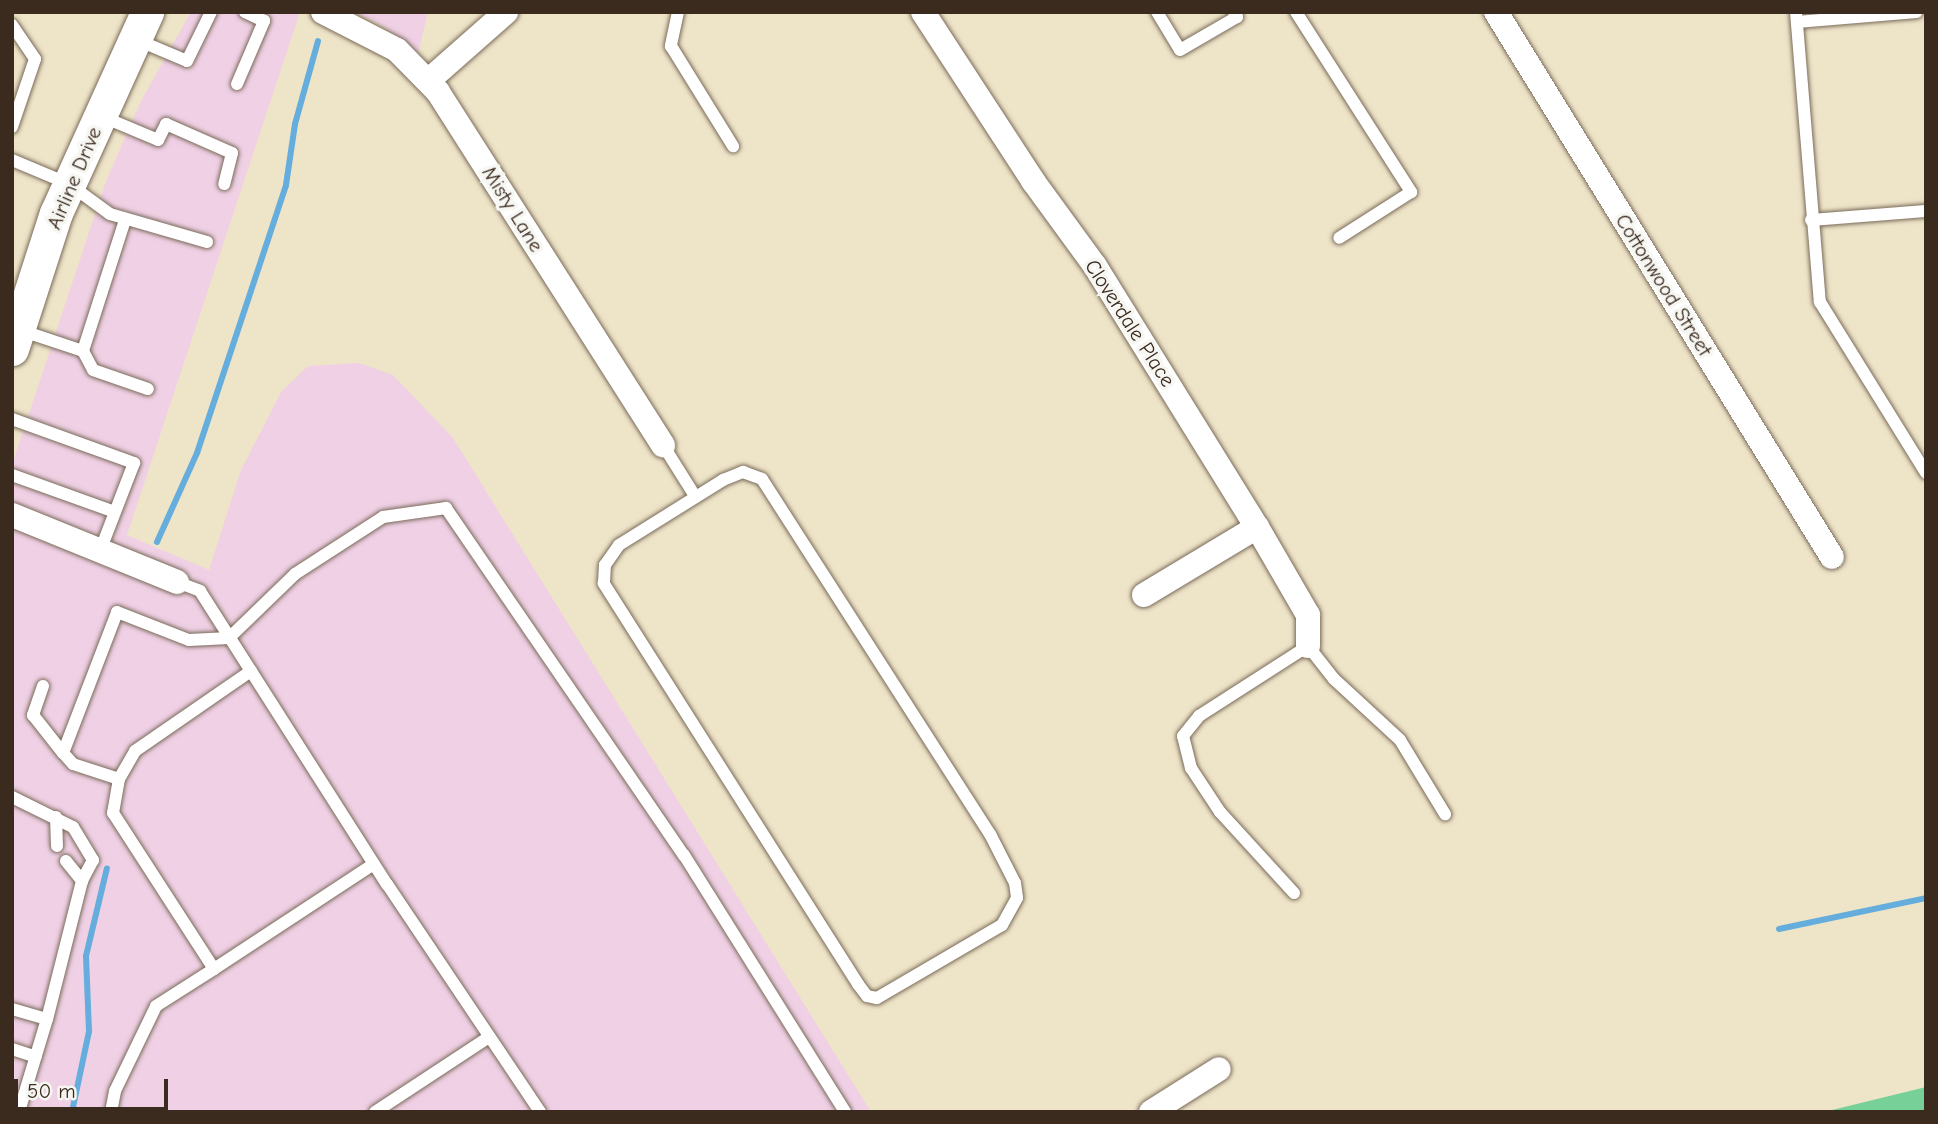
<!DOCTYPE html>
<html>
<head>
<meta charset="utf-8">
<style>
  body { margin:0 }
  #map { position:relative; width:1938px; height:1124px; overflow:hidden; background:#eee4c8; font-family:"Comic Neue",sans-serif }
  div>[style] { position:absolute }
  .built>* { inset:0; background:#f0d0e5 }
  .green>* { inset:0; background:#77d097 }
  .stream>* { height:6px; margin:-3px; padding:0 3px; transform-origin:3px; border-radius:3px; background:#64addc }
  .roads { filter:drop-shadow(0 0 2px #7a6b5a) drop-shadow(0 0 2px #7a6b5a) }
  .service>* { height:12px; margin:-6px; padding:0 6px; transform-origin:6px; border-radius:6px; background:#fff }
  .minor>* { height:24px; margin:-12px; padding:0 12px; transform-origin:12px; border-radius:12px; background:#fff }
  .secondary>* { height:33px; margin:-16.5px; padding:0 16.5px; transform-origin:16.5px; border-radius:16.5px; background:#fff }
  span { translate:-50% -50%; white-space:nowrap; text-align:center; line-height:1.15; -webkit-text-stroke:7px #f6f6f2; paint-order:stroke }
  .street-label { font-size:21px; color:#3b2a1e }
  .frame { position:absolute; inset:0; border:14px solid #3b2a1e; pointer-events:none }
  .scale { position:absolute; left:14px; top:1079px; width:154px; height:32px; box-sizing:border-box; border:4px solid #3b2a1e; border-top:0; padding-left:9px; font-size:21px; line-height:24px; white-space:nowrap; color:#3b2a1e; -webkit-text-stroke:5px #f6f6f2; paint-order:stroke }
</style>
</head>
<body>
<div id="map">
  <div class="built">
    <i style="clip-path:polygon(191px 12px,300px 12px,127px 535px,209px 570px,241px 470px,281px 392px,308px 366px,359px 363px,393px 375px,453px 438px,871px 1112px,12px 1112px,12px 465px,105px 184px,141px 101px)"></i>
    <i style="clip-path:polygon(354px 12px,428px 12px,418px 53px,383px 26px)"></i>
  </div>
  <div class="green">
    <i style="clip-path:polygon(1926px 1087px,1926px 1112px,1824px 1112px)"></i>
  </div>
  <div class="stream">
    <i style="left:157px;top:542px;width:98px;rotate:-65.8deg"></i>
    <i style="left:197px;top:453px;width:282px;rotate:-71.6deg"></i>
    <i style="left:286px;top:185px;width:62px;rotate:-81.6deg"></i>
    <i style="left:295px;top:124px;width:86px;rotate:-74.5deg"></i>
    <i style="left:1779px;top:929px;width:150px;rotate:-11.9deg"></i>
    <i style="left:72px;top:1112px;width:83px;rotate:-78.1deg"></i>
    <i style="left:89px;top:1031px;width:75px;rotate:-92.3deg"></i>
    <i style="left:86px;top:956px;width:90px;rotate:-76.6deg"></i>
  </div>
  <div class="roads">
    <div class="service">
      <i style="left:678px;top:12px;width:35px;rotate:102deg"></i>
      <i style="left:671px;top:46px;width:118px;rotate:58.2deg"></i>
      <i style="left:1157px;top:12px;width:44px;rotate:58.8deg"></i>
      <i style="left:1180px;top:50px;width:66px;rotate:-30.1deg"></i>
      <i style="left:1237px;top:17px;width:6px;rotate:-121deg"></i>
      <i style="left:1296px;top:12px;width:214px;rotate:57.4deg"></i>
      <i style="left:1411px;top:192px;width:85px;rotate:147.4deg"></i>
      <i style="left:1796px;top:12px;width:291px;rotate:85.3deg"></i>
      <i style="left:1820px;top:302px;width:201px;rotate:58.2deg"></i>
      <i style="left:1797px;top:22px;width:120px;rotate:-4.8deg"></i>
      <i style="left:12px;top:25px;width:41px;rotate:55.9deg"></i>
      <i style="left:35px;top:59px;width:72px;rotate:108.7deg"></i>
      <i style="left:135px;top:39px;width:56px;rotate:22.9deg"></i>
      <i style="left:187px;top:61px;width:55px;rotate:-63.9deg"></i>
      <i style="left:237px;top:84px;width:69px;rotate:-66.8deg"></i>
      <i style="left:264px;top:21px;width:21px;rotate:-155deg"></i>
      <i style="left:101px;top:116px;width:62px;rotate:22.8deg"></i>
      <i style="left:158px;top:140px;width:18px;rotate:-63deg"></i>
      <i style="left:166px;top:124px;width:72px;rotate:23.7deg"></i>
      <i style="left:232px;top:153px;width:32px;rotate:104deg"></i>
      <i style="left:12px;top:160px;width:62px;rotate:22.8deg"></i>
      <i style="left:69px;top:184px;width:51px;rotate:36.2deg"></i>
      <i style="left:110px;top:214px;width:101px;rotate:16.1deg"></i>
      <i style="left:125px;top:220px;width:138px;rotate:107.8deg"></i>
      <i style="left:83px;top:351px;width:21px;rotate:62deg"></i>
      <i style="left:93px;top:370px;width:58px;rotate:19.1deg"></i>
      <i style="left:1811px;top:220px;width:115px;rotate:-4.5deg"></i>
      <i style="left:20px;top:330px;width:66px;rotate:18.4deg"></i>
      <i style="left:12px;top:419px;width:130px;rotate:19.8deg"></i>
      <i style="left:134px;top:463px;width:94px;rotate:111.1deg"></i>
      <i style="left:663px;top:445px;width:60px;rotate:57.9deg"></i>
      <i style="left:743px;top:472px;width:20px;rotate:20deg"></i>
      <i style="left:762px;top:479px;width:422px;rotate:57.3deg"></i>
      <i style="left:990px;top:834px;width:55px;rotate:63deg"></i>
      <i style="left:1015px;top:883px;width:15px;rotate:82deg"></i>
      <i style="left:1017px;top:898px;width:31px;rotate:119deg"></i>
      <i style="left:1002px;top:925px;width:145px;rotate:149.7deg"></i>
      <i style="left:877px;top:998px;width:10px;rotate:-169deg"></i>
      <i style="left:867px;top:996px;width:15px;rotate:-127deg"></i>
      <i style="left:858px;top:984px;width:475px;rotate:-122.4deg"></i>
      <i style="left:604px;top:583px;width:18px;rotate:-87deg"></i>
      <i style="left:605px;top:565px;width:24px;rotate:-55deg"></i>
      <i style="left:619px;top:545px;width:123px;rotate:-32deg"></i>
      <i style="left:723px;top:480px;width:22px;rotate:-22deg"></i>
      <i style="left:12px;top:475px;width:109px;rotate:19.8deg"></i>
      <i style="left:177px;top:582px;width:25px;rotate:21deg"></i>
      <i style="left:200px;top:591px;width:348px;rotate:57.5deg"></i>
      <i style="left:387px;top:884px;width:275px;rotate:56.1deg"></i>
      <i style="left:43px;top:686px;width:31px;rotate:109deg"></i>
      <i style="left:33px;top:715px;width:48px;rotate:51.7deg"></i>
      <i style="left:119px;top:779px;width:48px;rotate:-161.9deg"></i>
      <i style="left:73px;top:764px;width:15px;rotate:-132deg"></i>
      <i style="left:63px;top:753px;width:151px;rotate:-69deg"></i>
      <i style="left:117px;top:612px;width:77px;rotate:21.3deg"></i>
      <i style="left:189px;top:640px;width:40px;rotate:-2.9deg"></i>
      <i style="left:229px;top:638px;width:92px;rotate:-44.1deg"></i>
      <i style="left:295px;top:574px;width:105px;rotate:-32.9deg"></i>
      <i style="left:383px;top:517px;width:64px;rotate:-8.1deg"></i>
      <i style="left:446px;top:508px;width:421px;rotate:55.6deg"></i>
      <i style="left:684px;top:855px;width:303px;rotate:57.9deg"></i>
      <i style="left:12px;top:797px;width:68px;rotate:26.2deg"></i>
      <i style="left:73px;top:827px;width:39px;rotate:59deg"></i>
      <i style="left:93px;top:860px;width:24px;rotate:118deg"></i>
      <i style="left:82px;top:881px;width:142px;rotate:104.2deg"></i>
      <i style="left:56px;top:817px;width:29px;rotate:88deg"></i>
      <i style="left:66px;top:861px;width:26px;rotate:51deg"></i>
      <i style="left:1294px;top:893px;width:110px;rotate:-132.4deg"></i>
      <i style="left:1220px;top:812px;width:53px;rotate:-123.4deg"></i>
      <i style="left:1191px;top:768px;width:33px;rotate:-104deg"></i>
      <i style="left:1183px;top:736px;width:26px;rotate:-51deg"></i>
      <i style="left:1199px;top:716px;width:130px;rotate:-32.7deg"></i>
      <i style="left:1308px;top:646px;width:42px;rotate:51.8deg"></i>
      <i style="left:1334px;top:679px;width:90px;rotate:42.7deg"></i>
      <i style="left:1400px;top:740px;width:87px;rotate:58.7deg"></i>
      <i style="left:214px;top:969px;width:191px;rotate:-33.3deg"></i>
      <i style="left:12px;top:1009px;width:36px;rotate:16deg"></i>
      <i style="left:47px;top:1019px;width:97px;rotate:106.8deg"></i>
      <i style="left:12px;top:1049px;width:25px;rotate:18deg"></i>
      <i style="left:111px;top:1112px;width:21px;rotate:-79deg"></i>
      <i style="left:115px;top:1091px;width:94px;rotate:-64.2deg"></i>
      <i style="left:156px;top:1006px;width:69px;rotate:-32.5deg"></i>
      <i style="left:214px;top:969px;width:186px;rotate:-122.9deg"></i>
      <i style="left:113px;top:813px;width:35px;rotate:-80deg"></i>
      <i style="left:119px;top:779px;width:32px;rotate:-60deg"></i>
      <i style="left:135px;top:751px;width:141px;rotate:-34.6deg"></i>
      <i style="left:375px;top:1112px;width:136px;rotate:-33.3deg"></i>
    </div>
    <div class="minor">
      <i style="left:323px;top:12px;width:83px;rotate:27.2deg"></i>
      <i style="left:397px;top:50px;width:59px;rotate:45.7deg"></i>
      <i style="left:438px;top:92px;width:419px;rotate:57.5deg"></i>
      <i style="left:923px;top:12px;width:202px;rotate:56.9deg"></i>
      <i style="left:1033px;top:181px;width:105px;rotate:53.9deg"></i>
      <i style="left:1095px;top:266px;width:307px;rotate:58.2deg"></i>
      <i style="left:1257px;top:527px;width:102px;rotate:59.9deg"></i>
      <i style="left:1308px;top:615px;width:31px;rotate:90deg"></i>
      <i style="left:1496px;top:12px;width:640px;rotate:58.35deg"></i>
      <i style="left:429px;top:80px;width:103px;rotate:-41.4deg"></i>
      <i style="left:12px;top:515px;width:178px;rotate:22.1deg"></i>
      <i style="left:1144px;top:595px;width:132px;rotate:-31deg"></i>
      <i style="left:1151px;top:1112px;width:80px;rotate:-32.3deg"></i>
    </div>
    <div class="secondary">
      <i style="left:12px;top:349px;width:143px;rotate:-72.1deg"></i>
      <i style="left:56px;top:213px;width:221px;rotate:-65.6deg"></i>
    </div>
  </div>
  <div class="street-label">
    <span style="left:74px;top:178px;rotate:-67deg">Airline Drive</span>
    <span style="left:513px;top:209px;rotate:58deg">Misty Lane</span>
    <span style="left:1664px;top:285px;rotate:58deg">Cottonwood Street</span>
    <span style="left:1130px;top:323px;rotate:57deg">Cloverdale Place</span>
  </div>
  <div class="frame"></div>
  <div class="scale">50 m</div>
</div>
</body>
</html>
